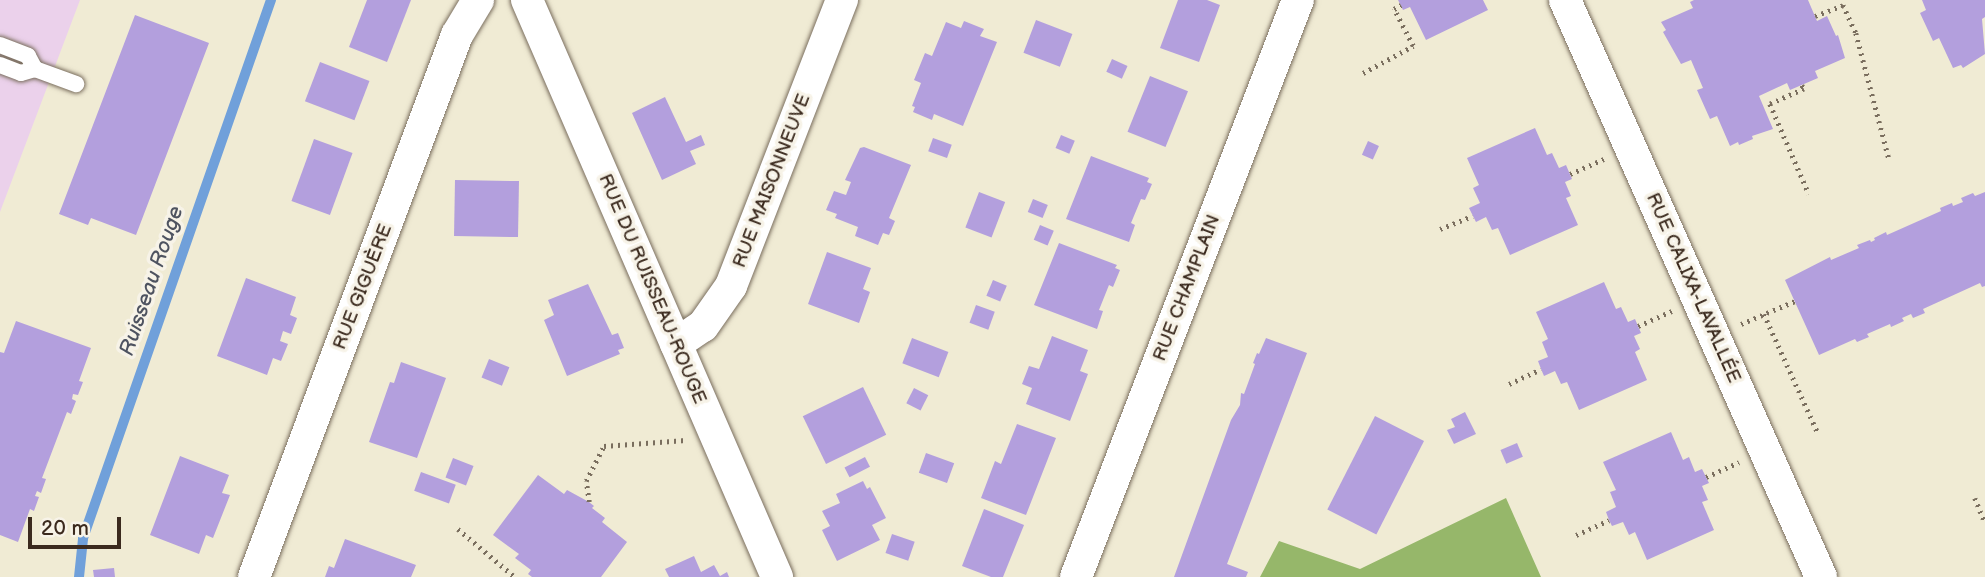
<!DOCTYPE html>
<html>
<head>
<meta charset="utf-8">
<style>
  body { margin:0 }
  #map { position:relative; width:1985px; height:577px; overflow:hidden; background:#f0ebd4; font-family:"Balsamiq Sans",sans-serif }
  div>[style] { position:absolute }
  .built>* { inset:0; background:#ebd1eb }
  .forest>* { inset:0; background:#96b76a }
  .stream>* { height:10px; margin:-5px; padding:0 5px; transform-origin:5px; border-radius:5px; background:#70a0da }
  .building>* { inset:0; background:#b39fdd; transform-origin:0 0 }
  .path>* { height:4.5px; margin-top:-2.25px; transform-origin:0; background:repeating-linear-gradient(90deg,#7a6e5e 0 2px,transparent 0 7px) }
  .roads { filter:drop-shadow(0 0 2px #7a6e5e) drop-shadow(0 0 2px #7a6e5e) }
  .lane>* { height:16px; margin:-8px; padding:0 8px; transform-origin:8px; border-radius:8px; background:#fff }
  .street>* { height:32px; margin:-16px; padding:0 16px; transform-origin:16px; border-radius:16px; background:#fff }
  span { translate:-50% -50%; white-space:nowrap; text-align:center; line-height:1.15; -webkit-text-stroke:7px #f7f3e8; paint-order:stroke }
  .street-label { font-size:19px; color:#3b2a1e }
  .water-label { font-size:21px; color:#4e5360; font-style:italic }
  .scale { position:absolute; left:28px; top:517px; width:93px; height:32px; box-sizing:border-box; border:4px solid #3b2a1e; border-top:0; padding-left:9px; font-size:21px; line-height:24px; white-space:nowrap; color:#3b2a1e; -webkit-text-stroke:5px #f7f3e8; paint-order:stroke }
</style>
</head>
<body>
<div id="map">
  <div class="built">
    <i style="clip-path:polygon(0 0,80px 0,0 212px)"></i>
  </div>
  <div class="forest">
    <i style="clip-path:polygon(1506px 498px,1541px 577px,1260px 577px,1279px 541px,1360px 569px)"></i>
  </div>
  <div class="stream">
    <i style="left:79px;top:577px;width:39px;rotate:-84deg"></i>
    <i style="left:83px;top:538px;width:570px;rotate:-70.74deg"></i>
  </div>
  <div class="building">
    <i style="clip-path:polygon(367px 0,411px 0,387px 62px,349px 47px)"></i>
    <i style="clip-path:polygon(1178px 0,1207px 0,1220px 5px,1199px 62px,1160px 48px)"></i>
    <i style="clip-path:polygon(1398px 0,1483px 0,1488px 10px,1426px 40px,1410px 7px,1403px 10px)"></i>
    <i style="clip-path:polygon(1694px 0,1808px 0,1817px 21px,1827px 16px,1836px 36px,1838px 35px,1845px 58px,1815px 71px,1818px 78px,1790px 90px,1787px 83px,1759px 96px,1773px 129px,1752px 136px,1753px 139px,1739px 145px,1738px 142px,1730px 146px,1717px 116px,1710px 119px,1697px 90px,1703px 88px,1691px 60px,1681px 64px,1663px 32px,1666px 30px,1661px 22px,1693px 8px,1690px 2px)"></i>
    <i style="clip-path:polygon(1922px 0,1985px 0,1985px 17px,1982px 19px,1985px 54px,1963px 68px,1961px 65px,1953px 68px,1939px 38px,1933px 41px,1920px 13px,1926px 10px)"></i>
    <i style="clip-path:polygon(135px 15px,209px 43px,136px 235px,91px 218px,88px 225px,59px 214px)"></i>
    <i style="left:1036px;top:20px;width:39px;height:35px;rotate:21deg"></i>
    <i style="clip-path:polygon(964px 21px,984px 29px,980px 36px,997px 42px,963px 126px,934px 114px,932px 120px,913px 112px,915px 107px,912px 106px,921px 83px,914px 80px,925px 53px,932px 56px,946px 22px,961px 28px)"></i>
    <i style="left:1112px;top:59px;width:17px;height:14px;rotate:24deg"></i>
    <i style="left:320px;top:62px;width:53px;height:42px;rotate:21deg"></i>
    <i style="left:1150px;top:76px;width:41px;height:60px;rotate:22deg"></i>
    <i style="clip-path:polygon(665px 97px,686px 142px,701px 135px,705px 145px,690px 151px,696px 164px,662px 180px,632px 113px)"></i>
    <i style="clip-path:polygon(1535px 128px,1547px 155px,1552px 153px,1559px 168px,1566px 165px,1572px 179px,1565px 182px,1571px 196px,1566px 198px,1578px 225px,1510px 255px,1498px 228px,1492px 230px,1486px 217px,1476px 222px,1469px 208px,1480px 203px,1473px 188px,1479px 185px,1467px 158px)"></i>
    <i style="left:1061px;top:135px;width:15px;height:14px;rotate:23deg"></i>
    <i style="left:933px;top:138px;width:20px;height:14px;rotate:20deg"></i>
    <i style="left:314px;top:139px;width:41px;height:66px;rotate:20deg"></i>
    <i style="left:1368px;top:141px;width:12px;height:15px;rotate:24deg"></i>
    <i style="clip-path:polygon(864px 147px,911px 165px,889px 218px,895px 221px,889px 235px,883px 233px,878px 245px,855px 236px,858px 227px,835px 218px,837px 214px,826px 210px,834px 191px,846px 195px,851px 182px,845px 180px,860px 148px)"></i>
    <i style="clip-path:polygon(1091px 156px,1149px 178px,1147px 182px,1152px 184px,1145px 200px,1141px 199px,1131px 223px,1135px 225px,1129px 242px,1066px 219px)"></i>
    <i style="left:455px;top:180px;width:64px;height:56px;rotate:1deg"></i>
    <i style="left:979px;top:192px;width:28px;height:38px;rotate:21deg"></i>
    <i style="clip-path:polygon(1985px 192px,1985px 286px,1982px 287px,1980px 283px,1923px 309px,1925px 313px,1913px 318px,1911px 314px,1902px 318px,1904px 321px,1891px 327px,1890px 324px,1867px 334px,1869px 337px,1857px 342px,1855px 339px,1819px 355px,1785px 280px,1830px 257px,1831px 260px,1859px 248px,1857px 245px,1870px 240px,1871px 242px,1875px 240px,1874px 238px,1886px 232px,1887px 235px,1941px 211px,1940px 208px,1952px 203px,1953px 206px,1963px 202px,1961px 198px,1973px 193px,1975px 196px)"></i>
    <i style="left:1033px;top:199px;width:16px;height:14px;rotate:22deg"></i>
    <i style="left:1040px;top:225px;width:15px;height:16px;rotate:23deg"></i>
    <i style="clip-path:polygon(1059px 243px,1117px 265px,1115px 268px,1120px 270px,1113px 287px,1109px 285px,1099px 310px,1103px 311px,1097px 329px,1034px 305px)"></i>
    <i style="clip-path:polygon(827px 252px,871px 268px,863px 289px,870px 292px,859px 323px,808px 304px)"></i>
    <i style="clip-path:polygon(246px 278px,296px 297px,290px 315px,297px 318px,291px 334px,283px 331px,280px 341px,288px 344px,281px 361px,273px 358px,267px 375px,217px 356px)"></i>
    <i style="left:993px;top:280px;width:15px;height:17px;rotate:23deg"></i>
    <i style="clip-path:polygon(1604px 282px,1616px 309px,1621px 307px,1628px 322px,1635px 319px,1641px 333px,1634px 336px,1640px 349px,1635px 352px,1647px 380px,1579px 410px,1567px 382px,1561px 384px,1555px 371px,1544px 376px,1541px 369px,1538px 361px,1548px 357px,1542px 342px,1548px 339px,1536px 312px)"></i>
    <i style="clip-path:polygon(588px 284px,612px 335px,618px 333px,624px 348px,618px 350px,620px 354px,567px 376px,544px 320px,554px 315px,548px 300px)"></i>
    <i style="left:976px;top:305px;width:20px;height:19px;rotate:20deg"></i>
    <i style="clip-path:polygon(16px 321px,91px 348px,79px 381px,83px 382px,78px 395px,73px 394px,72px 399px,76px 401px,71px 414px,67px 412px,42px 478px,46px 479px,41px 493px,37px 491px,35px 496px,39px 497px,34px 511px,30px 509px,18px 542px,0 535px,0 352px,4px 353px)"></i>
    <i style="clip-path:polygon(1052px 336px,1088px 350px,1080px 371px,1088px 374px,1070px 421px,1026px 404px,1032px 388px,1022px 384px,1029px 366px,1039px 369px)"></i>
    <i style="left:912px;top:338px;width:39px;height:27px;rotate:21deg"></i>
    <i style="clip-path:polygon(1266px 338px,1307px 353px,1227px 564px,1248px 572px,1246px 577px,1174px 577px,1231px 420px,1240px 405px,1241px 393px,1244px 394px,1255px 364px,1253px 363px,1257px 353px,1259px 354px)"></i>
    <i style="left:489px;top:359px;width:22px;height:20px;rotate:22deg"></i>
    <i style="clip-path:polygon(401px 362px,446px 378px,417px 458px,369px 442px,390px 382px,394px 383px)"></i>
    <i style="left:863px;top:387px;width:53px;height:67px;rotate:64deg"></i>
    <i style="left:914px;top:388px;width:16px;height:17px;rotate:27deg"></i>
    <i style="clip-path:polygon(1465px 412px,1476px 434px,1454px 444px,1447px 430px,1455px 427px,1451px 419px)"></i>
    <i style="left:1375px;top:416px;width:55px;height:105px;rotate:27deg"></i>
    <i style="clip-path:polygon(1017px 424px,1056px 438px,1026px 515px,981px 498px,995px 461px,1001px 464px)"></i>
    <i style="clip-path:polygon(1671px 432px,1683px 460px,1689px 457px,1695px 472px,1702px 469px,1709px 483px,1702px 486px,1708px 500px,1702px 502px,1714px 530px,1647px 560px,1635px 532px,1629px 535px,1623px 522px,1612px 526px,1609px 520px,1606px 512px,1616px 507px,1610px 492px,1616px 490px,1603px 462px)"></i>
    <i style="left:1517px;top:443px;width:15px;height:18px;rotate:67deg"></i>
    <i style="left:926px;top:453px;width:30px;height:21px;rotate:20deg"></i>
    <i style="clip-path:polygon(180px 456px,229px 475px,222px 493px,230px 495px,213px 538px,206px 535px,199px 554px,150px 535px)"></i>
    <i style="left:865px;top:457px;width:11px;height:23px;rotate:63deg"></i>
    <i style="left:453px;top:458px;width:22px;height:21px;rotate:21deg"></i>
    <i style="left:421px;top:472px;width:37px;height:20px;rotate:20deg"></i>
    <i style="clip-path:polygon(538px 475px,564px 494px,567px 490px,589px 502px,594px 506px,592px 508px,605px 518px,602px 522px,627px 542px,601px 577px,532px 577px,528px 574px,531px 570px,515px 558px,519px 554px,493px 535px)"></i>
    <i style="clip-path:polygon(863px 481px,867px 489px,870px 487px,886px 518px,872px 525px,880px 540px,837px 561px,822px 530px,830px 526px,822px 511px,840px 503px,836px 494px)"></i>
    <i style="clip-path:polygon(984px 509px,1024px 525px,1003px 577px,991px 577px,962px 566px)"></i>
    <i style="left:892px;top:534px;width:24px;height:20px;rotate:19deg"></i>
    <i style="clip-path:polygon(345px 539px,416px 565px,411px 577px,325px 577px,329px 566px,334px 568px)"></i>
    <i style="clip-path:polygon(694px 556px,701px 572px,714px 565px,720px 576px,727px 572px,729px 577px,669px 577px,665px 569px)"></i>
    <i style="clip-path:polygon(114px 568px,115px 577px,94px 577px,93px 570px)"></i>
  </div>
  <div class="path">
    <i style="left:1815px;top:16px;width:30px;rotate:-21deg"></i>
    <i style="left:1843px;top:5px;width:31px;rotate:65deg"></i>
    <i style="left:1856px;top:33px;width:130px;rotate:75.3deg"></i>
    <i style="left:1363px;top:73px;width:57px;rotate:-28.4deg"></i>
    <i style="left:1413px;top:46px;width:42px;rotate:-117.2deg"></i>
    <i style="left:1394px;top:9px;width:8px;rotate:-30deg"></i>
    <i style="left:1802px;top:85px;width:4px;rotate:63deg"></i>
    <i style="left:1804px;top:89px;width:37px;rotate:156deg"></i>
    <i style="left:1770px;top:104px;width:98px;rotate:66.6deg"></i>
    <i style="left:1570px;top:174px;width:37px;rotate:-24deg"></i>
    <i style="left:1440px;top:229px;width:35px;rotate:-22deg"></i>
    <i style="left:1764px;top:314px;width:131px;rotate:65.6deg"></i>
    <i style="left:1741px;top:324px;width:59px;rotate:-23.1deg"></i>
    <i style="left:1638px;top:326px;width:37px;rotate:-24deg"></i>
    <i style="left:1509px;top:384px;width:35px;rotate:-25deg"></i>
    <i style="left:1706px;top:477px;width:36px;rotate:-24deg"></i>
    <i style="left:1975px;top:498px;width:27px;rotate:68deg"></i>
    <i style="left:589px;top:502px;width:21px;rotate:-98deg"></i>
    <i style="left:586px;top:481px;width:39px;rotate:-63deg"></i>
    <i style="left:604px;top:446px;width:82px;rotate:-4.2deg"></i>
    <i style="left:458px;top:529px;width:75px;rotate:40.1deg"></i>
    <i style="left:1576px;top:535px;width:36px;rotate:-24deg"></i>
  </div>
  <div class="roads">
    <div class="lane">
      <i style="left:0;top:45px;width:30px;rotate:21deg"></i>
      <i style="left:28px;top:56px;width:15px;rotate:62deg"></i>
      <i style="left:35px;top:69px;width:44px;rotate:20.1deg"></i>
      <i style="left:0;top:65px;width:22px;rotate:21deg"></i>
      <i style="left:21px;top:73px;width:15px;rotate:-16deg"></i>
    </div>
    <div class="street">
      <i style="left:527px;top:0;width:629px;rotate:66.57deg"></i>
      <i style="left:1565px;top:0;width:631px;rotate:66.07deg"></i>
      <i style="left:676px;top:344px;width:32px;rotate:-34deg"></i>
      <i style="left:703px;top:326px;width:49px;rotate:-55deg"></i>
      <i style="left:731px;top:286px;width:307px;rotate:-68.8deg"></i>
      <i style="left:254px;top:577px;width:579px;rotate:-69.47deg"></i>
      <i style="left:457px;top:35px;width:41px;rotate:-59deg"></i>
      <i style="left:1076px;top:577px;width:618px;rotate:-68.96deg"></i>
    </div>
  </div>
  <div class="street-label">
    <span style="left:772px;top:181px;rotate:-69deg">RUE MAISONNEUVE</span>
    <span style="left:363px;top:287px;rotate:-69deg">RUE GIGUÈRE</span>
    <span style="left:1187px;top:288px;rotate:-69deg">RUE CHAMPLAIN</span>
    <span style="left:1693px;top:288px;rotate:66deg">RUE CALIXA-LAVALLÉE</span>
    <span style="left:652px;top:289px;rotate:67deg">RUE DU RUISSEAU-ROUGE</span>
  </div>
  <div class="water-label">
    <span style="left:152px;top:281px;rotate:-71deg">Ruisseau Rouge</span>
  </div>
  <div class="scale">20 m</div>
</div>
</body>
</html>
